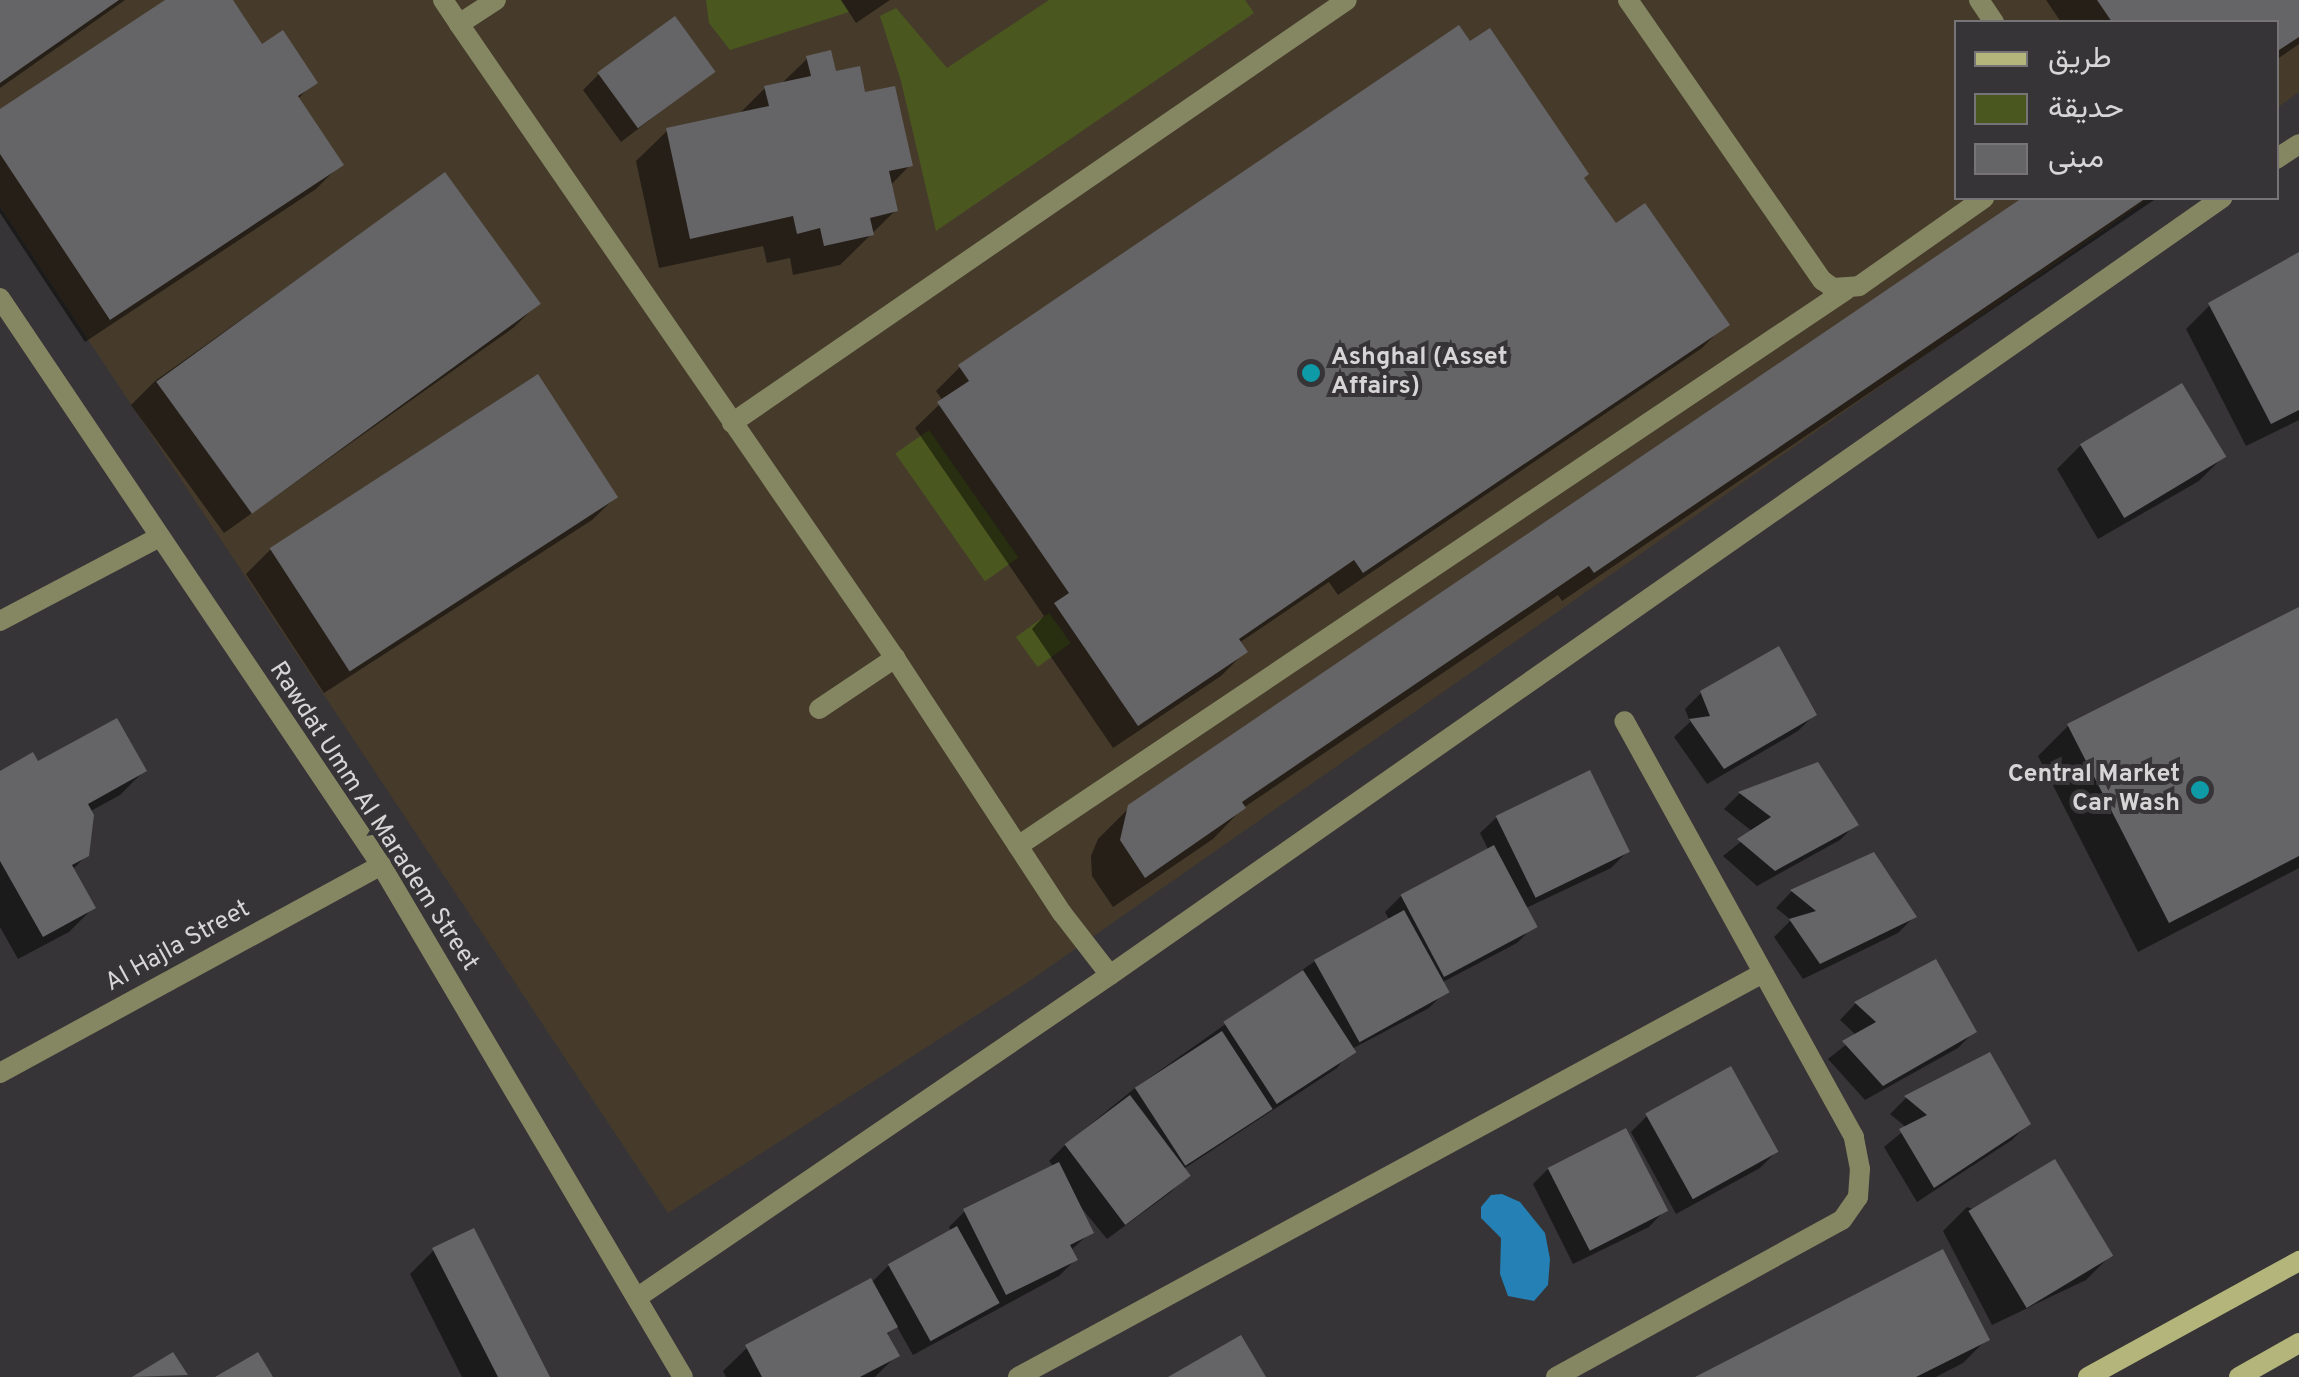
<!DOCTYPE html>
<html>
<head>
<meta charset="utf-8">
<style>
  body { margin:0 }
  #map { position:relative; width:2299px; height:1377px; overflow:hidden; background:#363436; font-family:Overpass,Vazirmatn,sans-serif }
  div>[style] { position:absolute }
  .commercial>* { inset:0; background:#463b2b }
  .green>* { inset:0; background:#4a581f; transform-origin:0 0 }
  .water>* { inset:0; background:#2480b5 }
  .shadow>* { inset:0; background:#0007 }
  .building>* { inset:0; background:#656467; transform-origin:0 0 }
  .service>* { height:20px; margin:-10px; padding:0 10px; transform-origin:10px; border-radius:10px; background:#858763 }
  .minor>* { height:20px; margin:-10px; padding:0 10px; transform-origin:10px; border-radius:10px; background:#858763 }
  .secondary>* { height:20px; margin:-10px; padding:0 10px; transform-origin:10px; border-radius:10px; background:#b3b57a }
  .dots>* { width:28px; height:28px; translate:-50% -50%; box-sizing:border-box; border:5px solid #363436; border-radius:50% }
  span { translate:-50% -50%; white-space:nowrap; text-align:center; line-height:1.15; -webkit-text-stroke:8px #363436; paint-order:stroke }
  .poi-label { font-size:25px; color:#d7d5d6; font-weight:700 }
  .left { translate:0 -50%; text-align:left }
  .right { translate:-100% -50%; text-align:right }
  .street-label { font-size:25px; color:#d7d5d6 }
  .legend { position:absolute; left:1954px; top:20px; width:325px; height:180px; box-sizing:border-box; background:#363436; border:2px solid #767476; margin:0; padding:12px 18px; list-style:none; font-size:30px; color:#d7d5d6 }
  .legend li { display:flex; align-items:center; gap:20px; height:50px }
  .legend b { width:50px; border:2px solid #767476 }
</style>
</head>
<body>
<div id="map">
  <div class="commercial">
    <i style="clip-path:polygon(0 0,2299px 0,2299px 92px,2277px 108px,2276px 22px,1956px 22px,1956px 198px,2150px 198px,1025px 984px,668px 1213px,0 207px)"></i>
  </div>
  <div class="green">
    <i style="clip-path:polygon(706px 0,841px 0,849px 12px,730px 50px,709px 23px)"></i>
    <i style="clip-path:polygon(1049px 0,1245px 0,1254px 13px,936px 231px,901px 81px,880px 16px,896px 8px,947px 68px)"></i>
    <i style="left:929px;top:430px;width:156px;height:41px;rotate:55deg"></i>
    <i style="left:1049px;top:613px;width:37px;height:41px;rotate:54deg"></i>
  </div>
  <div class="water">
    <i style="clip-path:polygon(1502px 1194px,1520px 1202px,1545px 1233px,1550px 1259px,1548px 1285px,1534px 1301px,1508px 1296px,1500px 1274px,1501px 1238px,1481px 1218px,1481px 1207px,1491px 1195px)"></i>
  </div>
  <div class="shadow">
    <i style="clip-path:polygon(0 0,125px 0,0 88px)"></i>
    <i style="clip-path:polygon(170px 0,230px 0,262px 47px,314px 82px,297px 100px,340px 165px,316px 189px,85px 342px,0 213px,0 112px)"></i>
    <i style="clip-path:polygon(841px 0,890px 0,856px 23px)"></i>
    <i style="clip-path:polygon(2046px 0,2299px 0,2299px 44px,2276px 60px,2276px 22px,2061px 22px)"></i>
    <i style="clip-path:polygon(808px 58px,863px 95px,910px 165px,890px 186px,895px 211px,840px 265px,793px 275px,790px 258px,767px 263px,763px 246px,659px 268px,636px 161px,667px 131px,738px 115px,765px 88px,780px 85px)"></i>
    <i style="clip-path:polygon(712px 72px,621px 142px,583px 90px,599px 74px)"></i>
    <i style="clip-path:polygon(444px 175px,537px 305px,513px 328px,224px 533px,131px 405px,155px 381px)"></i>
    <i style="clip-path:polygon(1582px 178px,1615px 227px,1726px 324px,1702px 348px,1338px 595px,1329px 582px,1239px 643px,1245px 652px,1221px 676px,1113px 748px,1032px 629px,1044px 616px,915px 428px,943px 401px,936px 391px,960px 367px)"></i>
    <i style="clip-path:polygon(2026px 198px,2157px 198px,1562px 601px,1558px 595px,1243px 808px,1213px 839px,1113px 907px,1092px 876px,1091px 856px,1098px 839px,1130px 807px)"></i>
    <i style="clip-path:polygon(2299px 255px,2299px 420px,2246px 446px,2186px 329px,2210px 305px)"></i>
    <i style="clip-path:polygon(2081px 445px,2223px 457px,2199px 481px,2098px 539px,2057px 469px)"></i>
    <i style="clip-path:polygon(616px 497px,592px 520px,324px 693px,246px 574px,270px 550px)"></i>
    <i style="clip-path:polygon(2299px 610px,2299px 868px,2138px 952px,2038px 756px,2068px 726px)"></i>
    <i style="clip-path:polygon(1701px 693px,1814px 715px,1798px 731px,1707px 784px,1674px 737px,1690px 722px,1685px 709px)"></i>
    <i style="clip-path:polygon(38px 764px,144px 771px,120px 795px,89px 812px,87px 855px,72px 870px,93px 908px,69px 932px,18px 959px,0 927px,0 774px)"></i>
    <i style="clip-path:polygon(1817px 765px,1856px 824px,1840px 840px,1757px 886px,1723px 856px,1753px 832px,1724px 809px,1739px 794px)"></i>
    <i style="clip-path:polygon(1497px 817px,1627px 852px,1611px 868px,1524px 909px,1534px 926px,1517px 943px,1441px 983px,1445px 992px,1429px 1008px,1352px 1049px,1337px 1068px,1182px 1170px,1187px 1176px,1171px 1192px,1107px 1239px,1075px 1200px,1091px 1232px,1070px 1251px,1075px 1260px,1059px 1276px,913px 1355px,896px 1325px,886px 1336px,897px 1355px,875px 1377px,726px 1377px,723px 1371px,747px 1348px,871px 1283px,889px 1265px,951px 1232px,949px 1227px,965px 1211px,1054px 1167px,1049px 1161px,1065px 1145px,1135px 1088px,1315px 961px,1389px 919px,1385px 912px,1402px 895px,1489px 851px,1480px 833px)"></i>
    <i style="clip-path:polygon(1873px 855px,1914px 917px,1898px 933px,1803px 979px,1774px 937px,1791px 920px,1776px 908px,1791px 892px)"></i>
    <i style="clip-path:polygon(1935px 963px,1974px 1032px,1958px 1048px,1865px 1100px,1828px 1059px,1857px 1036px,1840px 1020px,1855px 1004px)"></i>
    <i style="clip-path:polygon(1989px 1056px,2028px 1124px,2012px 1140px,1917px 1202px,1884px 1147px,1907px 1128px,1890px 1114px,1906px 1098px)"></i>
    <i style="clip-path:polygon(1647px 1116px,1776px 1152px,1760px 1168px,1676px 1214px,1631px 1132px)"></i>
    <i style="clip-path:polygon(1549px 1168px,1665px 1210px,1649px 1227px,1573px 1264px,1533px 1184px)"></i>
    <i style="clip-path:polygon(1967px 1207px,2110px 1256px,2086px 1280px,1992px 1325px,1943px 1231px)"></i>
    <i style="clip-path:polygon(434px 1250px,547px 1377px,462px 1377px,410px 1274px)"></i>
    <i style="clip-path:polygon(1987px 1339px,1963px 1363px,1936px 1377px,1701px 1377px)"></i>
  </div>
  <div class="building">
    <i style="clip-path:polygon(0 0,119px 0,0 83px)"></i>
    <i style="clip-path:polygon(165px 0,233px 0,262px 44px,283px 30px,318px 83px,298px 96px,344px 165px,110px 320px,0 154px,0 109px)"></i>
    <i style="clip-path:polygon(2097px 0,2299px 0,2299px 37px,2276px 52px,2276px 22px,2112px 22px)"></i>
    <i style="left:675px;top:16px;width:69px;height:96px;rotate:54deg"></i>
    <i style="clip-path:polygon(1459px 25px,1470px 41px,1490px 28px,1589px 174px,1584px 178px,1616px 223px,1645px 203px,1730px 325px,1363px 573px,1354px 560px,1239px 639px,1248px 652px,1138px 726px,1054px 603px,1069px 593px,937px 402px,969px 381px,958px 365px)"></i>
    <i style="clip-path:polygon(831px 50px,836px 71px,860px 66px,865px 92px,895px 86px,913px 166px,889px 171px,898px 211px,870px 218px,874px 235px,824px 246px,820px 228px,797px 234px,793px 216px,690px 239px,666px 128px,769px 106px,764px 86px,811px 76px,806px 56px)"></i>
    <i style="left:445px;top:172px;width:163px;height:357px;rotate:54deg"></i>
    <i style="clip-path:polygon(2022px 198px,2146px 198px,1594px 573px,1589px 566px,1242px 802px,1246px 808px,1145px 878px,1120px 840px,1128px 805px)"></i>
    <i style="clip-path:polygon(2299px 252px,2299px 410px,2271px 424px,2208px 303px)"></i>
    <i style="left:538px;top:374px;width:147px;height:320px;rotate:57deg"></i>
    <i style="left:2182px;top:383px;width:86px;height:119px;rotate:59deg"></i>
    <i style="clip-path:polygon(2299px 607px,2299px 856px,2169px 923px,2067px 724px)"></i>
    <i style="clip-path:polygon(1779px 646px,1817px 715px,1724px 769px,1689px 719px,1710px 716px,1700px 691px)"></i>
    <i style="clip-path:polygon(117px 718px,147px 771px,88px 804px,94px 815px,89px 856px,72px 865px,96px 908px,43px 937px,0 861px,0 771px,33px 752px,38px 761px)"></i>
    <i style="clip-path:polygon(1818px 762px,1859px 825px,1775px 871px,1737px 839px,1771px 817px,1738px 792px)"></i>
    <i style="left:1590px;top:770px;width:91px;height:105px;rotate:64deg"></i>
    <i style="left:1494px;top:845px;width:93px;height:106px;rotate:62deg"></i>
    <i style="clip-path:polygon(1874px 852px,1917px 917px,1820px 964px,1789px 919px,1816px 911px,1790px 890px)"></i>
    <i style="left:1404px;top:910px;width:94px;height:103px;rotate:61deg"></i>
    <i style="clip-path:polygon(1936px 959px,1977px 1032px,1883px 1086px,1842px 1041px,1876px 1022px,1854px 1002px)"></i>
    <i style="left:1303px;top:970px;width:98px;height:95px;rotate:57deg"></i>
    <i style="left:1222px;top:1031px;width:93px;height:104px;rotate:57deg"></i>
    <i style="clip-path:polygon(1990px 1052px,2031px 1124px,1934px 1188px,1899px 1129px,1927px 1115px,1904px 1096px)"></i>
    <i style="left:1731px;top:1066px;width:98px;height:98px;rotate:61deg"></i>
    <i style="left:1130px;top:1095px;width:101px;height:82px;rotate:53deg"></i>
    <i style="left:1626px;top:1128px;width:93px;height:88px;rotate:63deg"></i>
    <i style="left:2055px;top:1159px;width:113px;height:101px;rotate:59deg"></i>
    <i style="clip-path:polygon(1059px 1162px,1094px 1233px,1070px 1245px,1078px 1260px,1006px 1295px,963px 1209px)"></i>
    <i style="left:957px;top:1226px;width:88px;height:79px;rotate:61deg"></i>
    <i style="clip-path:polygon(474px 1228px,550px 1377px,498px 1377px,432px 1248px)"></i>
    <i style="clip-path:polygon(1943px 1249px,1990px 1340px,1916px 1377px,1695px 1377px)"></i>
    <i style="clip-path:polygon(871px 1278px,898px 1327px,887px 1333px,900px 1356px,860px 1377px,762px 1377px,745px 1345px)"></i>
    <i style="clip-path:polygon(1241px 1335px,1266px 1377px,1168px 1377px)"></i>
    <i style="clip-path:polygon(173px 1352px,188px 1375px,132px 1377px)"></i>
    <i style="clip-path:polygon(258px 1352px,273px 1377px,215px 1377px)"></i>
  </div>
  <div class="service">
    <i style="left:443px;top:0;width:29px;rotate:56deg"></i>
    <i style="left:459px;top:24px;width:44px;rotate:-33deg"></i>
    <i style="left:1628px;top:0;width:341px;rotate:55.3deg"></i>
    <i style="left:1822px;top:280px;width:14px;rotate:36deg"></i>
    <i style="left:1833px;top:288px;width:26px;rotate:-4deg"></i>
    <i style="left:1859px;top:286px;width:153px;rotate:-35.1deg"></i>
    <i style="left:1979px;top:0;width:27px;rotate:56deg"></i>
    <i style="left:459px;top:24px;width:769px;rotate:55.48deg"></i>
    <i style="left:895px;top:658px;width:305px;rotate:56.8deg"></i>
    <i style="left:1062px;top:913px;width:78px;rotate:52.3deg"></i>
    <i style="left:732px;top:423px;width:746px;rotate:-34.52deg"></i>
    <i style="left:819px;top:709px;width:92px;rotate:-33.9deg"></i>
    <i style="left:1018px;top:846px;width:997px;rotate:-33.88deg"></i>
  </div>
  <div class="minor">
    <i style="left:2276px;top:159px;width:27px;rotate:-33deg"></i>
    <i style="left:0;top:298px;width:683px;rotate:56.1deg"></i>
    <i style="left:381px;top:865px;width:594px;rotate:59.47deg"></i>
    <i style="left:0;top:621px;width:180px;rotate:-27.8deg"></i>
    <i style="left:0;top:1073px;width:434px;rotate:-28.6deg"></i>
    <i style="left:638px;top:1297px;width:571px;rotate:-34.3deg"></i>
    <i style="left:1110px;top:975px;width:1357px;rotate:-34.94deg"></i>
    <i style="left:1018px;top:1377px;width:847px;rotate:-28.47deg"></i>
    <i style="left:1556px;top:1377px;width:326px;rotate:-28.8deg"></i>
    <i style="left:1842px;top:1220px;width:28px;rotate:-55deg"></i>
    <i style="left:1858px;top:1197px;width:28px;rotate:-86deg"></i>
    <i style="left:1860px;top:1169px;width:33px;rotate:-101deg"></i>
    <i style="left:1854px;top:1137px;width:475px;rotate:-118.9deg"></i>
  </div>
  <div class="secondary">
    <i style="left:2088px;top:1377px;width:241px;rotate:-28.8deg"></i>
    <i style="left:2239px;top:1377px;width:69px;rotate:-29.5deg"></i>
  </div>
  <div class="dots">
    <i style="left:1311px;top:373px;background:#0f9aa8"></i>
    <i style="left:2200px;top:790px;background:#0f9aa8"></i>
  </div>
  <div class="poi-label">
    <span class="left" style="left:1331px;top:373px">Ashghal (Asset<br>Affairs)</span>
    <span class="right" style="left:2180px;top:790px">Central Market<br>Car Wash</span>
  </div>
  <div class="street-label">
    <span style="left:373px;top:817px;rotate:57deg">Rawdat Umm Al Maradem Street</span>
    <span style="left:178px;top:947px;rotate:-29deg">Al Hajla Street</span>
  </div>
  <ul class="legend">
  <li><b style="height:12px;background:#b3b57a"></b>طريق</li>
  <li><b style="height:28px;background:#4a581f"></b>حديقة</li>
  <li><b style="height:28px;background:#656467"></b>مبنى</li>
  </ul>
</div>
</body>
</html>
